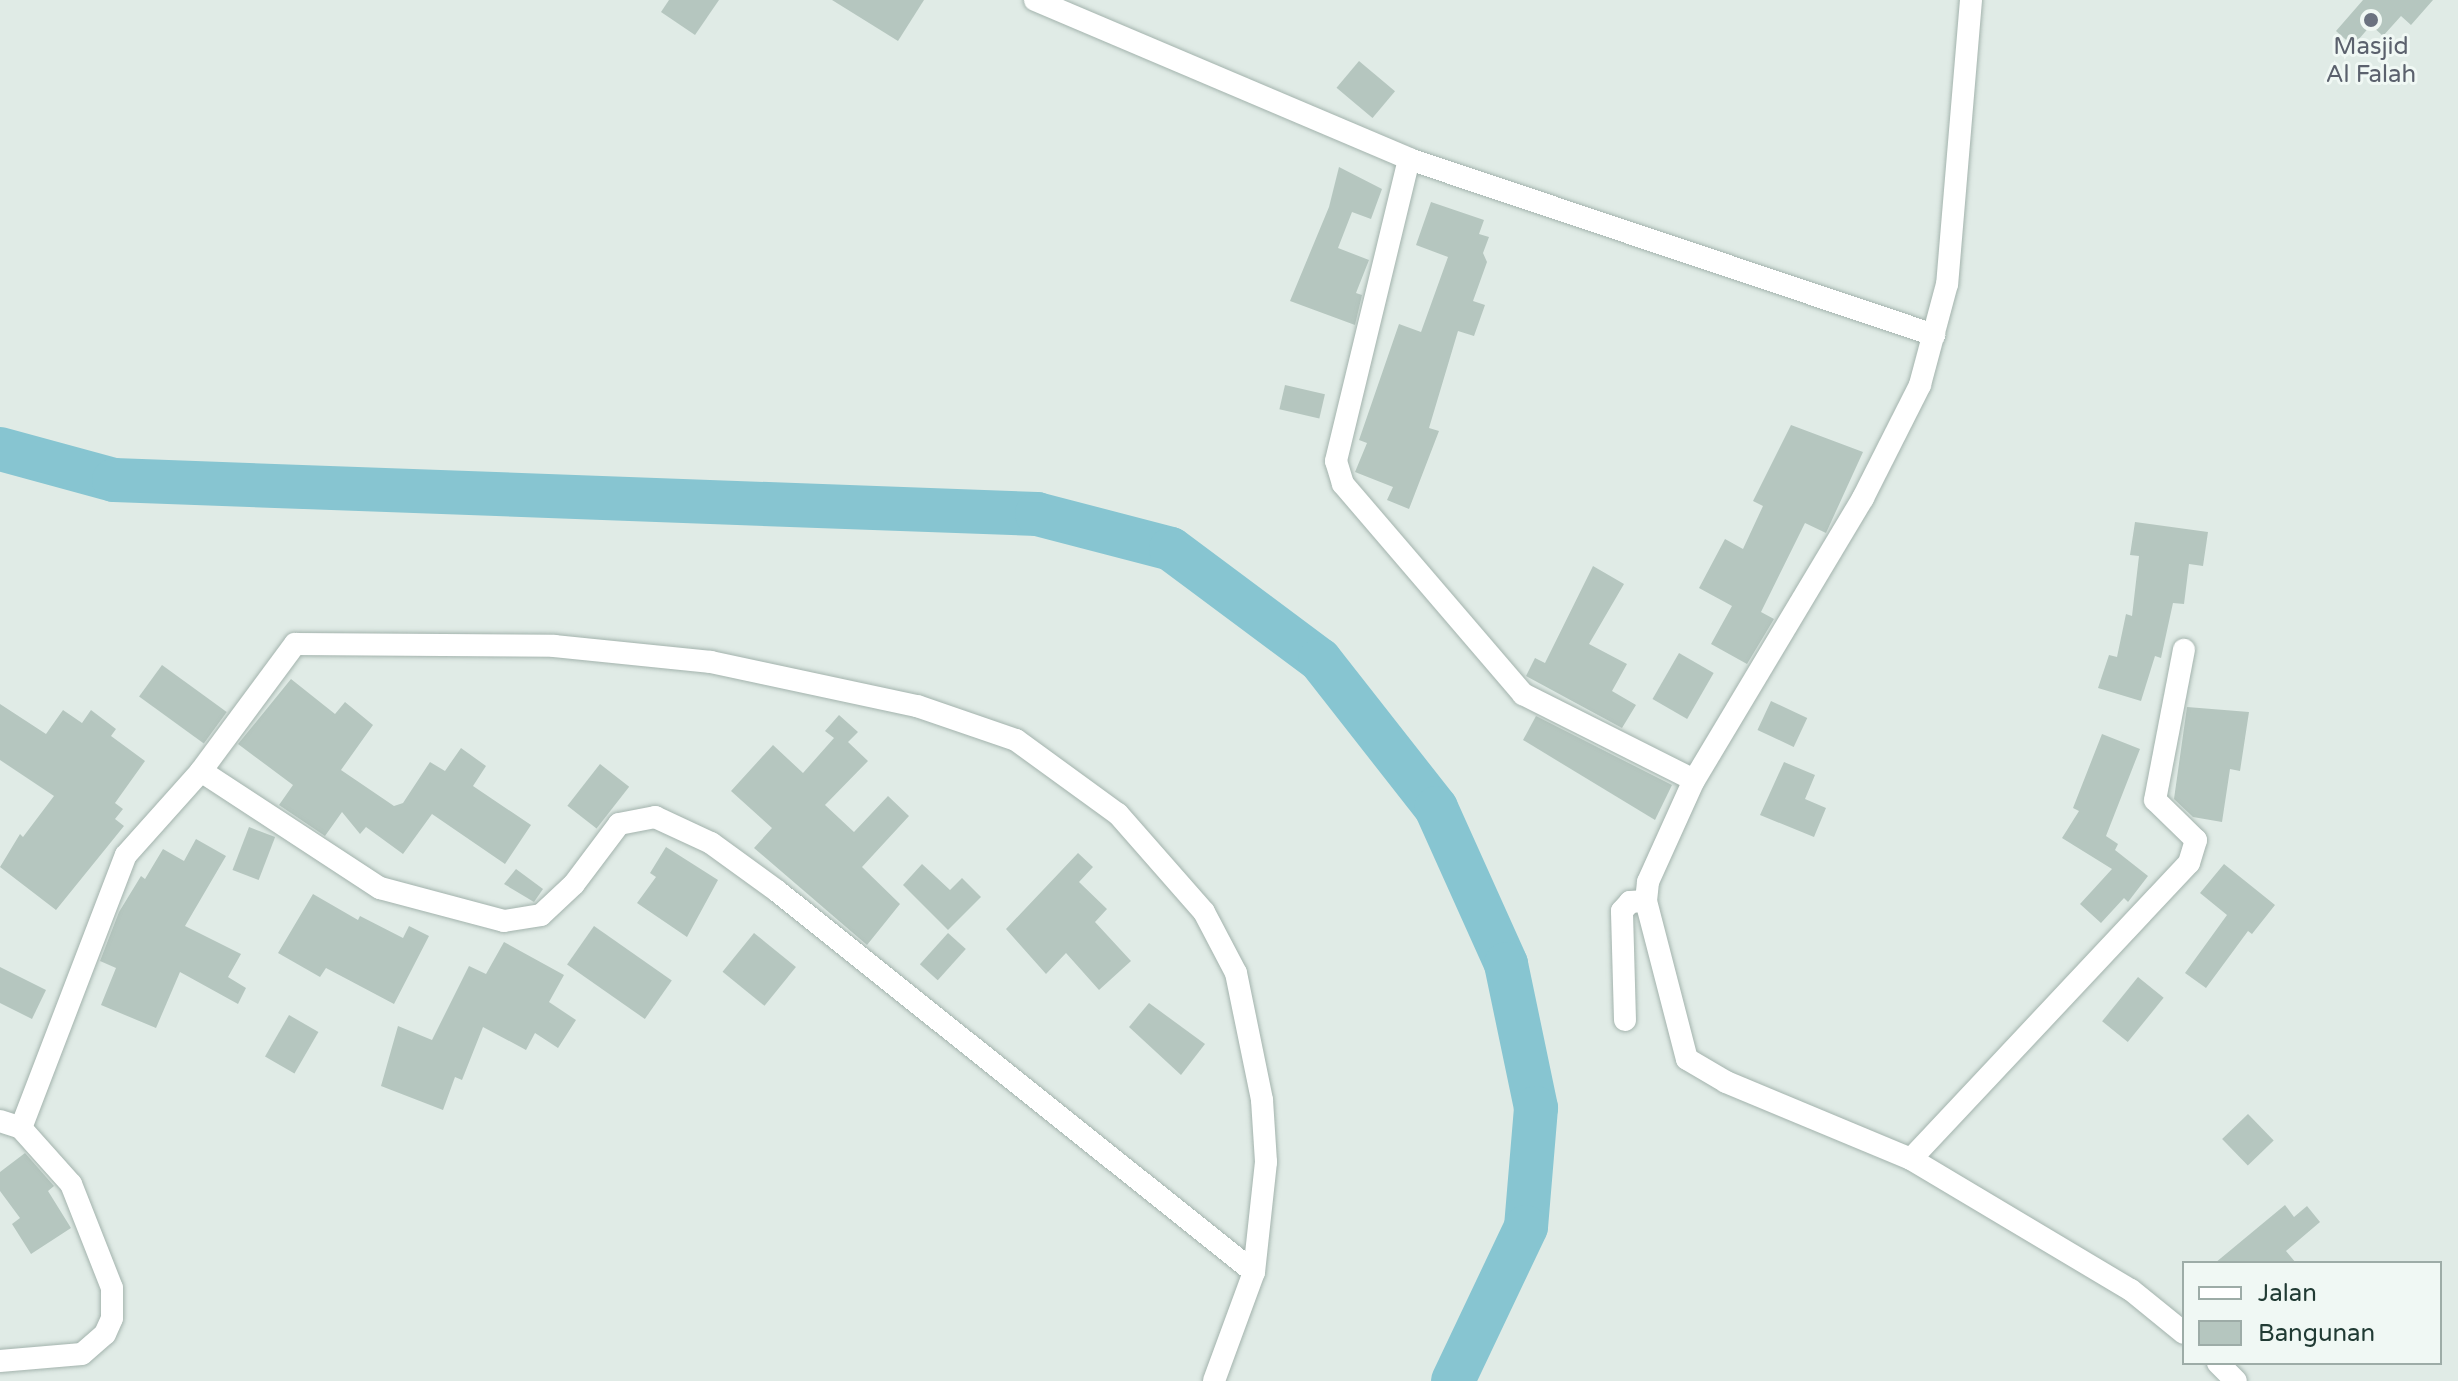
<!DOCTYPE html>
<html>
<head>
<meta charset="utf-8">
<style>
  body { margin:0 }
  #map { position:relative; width:2458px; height:1381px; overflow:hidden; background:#e0ebe6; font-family:"Varela Round",sans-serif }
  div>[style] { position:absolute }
  .river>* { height:44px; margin:-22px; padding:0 22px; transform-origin:22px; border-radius:22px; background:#87c5d1 }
  .building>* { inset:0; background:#b5c6bf; transform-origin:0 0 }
  .roads { filter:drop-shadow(0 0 2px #a3b3ad) drop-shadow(0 0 2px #a3b3ad) }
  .minor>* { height:22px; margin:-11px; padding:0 11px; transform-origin:11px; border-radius:11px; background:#fff }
  .dots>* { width:22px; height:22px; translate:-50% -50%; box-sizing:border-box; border:4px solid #f0f8f4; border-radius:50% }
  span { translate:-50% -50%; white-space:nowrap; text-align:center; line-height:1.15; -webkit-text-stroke:6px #f0f8f4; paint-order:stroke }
  .worship-label { font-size:24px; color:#5b616d }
  .legend { position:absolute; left:2182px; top:1261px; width:260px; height:104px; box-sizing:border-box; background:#f0f8f4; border:2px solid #9daca7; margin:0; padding:10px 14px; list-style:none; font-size:24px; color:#213b34 }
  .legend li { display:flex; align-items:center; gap:16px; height:40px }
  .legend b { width:40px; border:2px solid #9daca7 }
</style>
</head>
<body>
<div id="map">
  <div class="river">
    <i style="left:0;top:449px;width:118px;rotate:15.2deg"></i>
    <i style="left:114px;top:480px;width:924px;rotate:2.11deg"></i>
    <i style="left:1037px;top:514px;width:138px;rotate:14.6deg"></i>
    <i style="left:1171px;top:549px;width:186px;rotate:36.7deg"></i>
    <i style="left:1320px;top:660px;width:188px;rotate:51.9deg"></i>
    <i style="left:1436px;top:808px;width:171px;rotate:65.8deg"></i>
    <i style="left:1506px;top:964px;width:147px;rotate:78.2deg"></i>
    <i style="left:1536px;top:1108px;width:119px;rotate:94.8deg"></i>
    <i style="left:1526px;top:1227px;width:170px;rotate:115.4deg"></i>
  </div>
  <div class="building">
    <i style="clip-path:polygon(669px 0,719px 0,695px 35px,661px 12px)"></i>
    <i style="clip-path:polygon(832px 0,924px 0,898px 41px)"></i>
    <i style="clip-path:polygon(2363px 0,2433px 0,2411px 25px,2401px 16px,2383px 36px,2371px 25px,2353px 46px,2336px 31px)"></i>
    <i style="left:1359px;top:61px;width:47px;height:35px;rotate:40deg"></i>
    <i style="clip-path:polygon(1339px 167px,1382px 189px,1371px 219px,1352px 212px,1338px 248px,1369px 260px,1356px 293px,1362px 295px,1355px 325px,1290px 301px,1329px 207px)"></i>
    <i style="clip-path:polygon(1431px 202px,1484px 220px,1479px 234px,1489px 237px,1483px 253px,1487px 262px,1473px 301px,1485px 305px,1474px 336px,1458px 331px,1429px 428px,1439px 431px,1409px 509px,1387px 500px,1393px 487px,1355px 472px,1367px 443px,1359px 440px,1399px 324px,1421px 332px,1448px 257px,1416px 245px)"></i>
    <i style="left:1285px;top:385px;width:41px;height:25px;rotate:13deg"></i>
    <i style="clip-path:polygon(1791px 425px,1863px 452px,1826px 533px,1805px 523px,1761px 612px,1774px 619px,1747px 664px,1711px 644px,1732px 606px,1699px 588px,1725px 539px,1743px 549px,1763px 506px,1753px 501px)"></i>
    <i style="clip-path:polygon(2135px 522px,2208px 532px,2203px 566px,2189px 564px,2184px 604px,2173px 603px,2161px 658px,2155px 656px,2141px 701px,2098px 688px,2109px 655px,2117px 657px,2126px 614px,2132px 616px,2139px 556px,2130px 555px)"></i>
    <i style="clip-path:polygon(1593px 566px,1624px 584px,1589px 644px,1627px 664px,1612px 691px,1636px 705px,1622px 728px,1526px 676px,1535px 658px,1545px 663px)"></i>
    <i style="left:1679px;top:653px;width:40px;height:53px;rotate:30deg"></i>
    <i style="left:162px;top:665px;width:80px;height:39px;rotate:36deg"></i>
    <i style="clip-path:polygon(291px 679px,335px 714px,345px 702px,373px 725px,341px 770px,394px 806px,403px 803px,430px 762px,445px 771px,461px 748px,486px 766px,473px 786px,531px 825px,505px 864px,432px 814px,403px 854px,366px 827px,360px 834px,342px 812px,325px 836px,279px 805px,293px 785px,238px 744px)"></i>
    <i style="left:1771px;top:701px;width:40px;height:32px;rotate:25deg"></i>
    <i style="clip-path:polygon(0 704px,46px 734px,63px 710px,82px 723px,91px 710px,116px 729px,111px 736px,145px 761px,115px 803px,123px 809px,115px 819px,124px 826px,56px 910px,0 867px,20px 834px,23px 837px,54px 796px,0 760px)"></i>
    <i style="clip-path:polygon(2187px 707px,2249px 712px,2240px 771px,2230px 769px,2222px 822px,2193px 817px,2174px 799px)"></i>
    <i style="clip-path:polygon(839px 715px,858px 732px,848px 742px,868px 761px,825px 805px,854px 832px,888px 796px,909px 816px,862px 867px,900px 904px,867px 945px,754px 848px,772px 828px,731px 791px,773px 745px,803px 773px,834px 738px,825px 731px)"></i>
    <i style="clip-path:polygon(1536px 716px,1672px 785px,1655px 820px,1523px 740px)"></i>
    <i style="clip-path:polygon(2102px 734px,2140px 749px,2106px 836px,2118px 844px,2115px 850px,2148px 876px,2128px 902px,2124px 898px,2101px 923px,2080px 904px,2112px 869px,2062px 838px,2079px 811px,2073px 808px)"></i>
    <i style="clip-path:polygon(1784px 762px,1815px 775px,1805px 799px,1826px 808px,1814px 837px,1760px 815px)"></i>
    <i style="left:600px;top:764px;width:37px;height:53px;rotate:38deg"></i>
    <i style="left:249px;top:827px;width:28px;height:46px;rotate:21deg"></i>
    <i style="clip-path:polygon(196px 839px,226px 856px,185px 926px,241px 954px,228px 977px,246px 988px,238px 1004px,180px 972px,156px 1028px,101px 1005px,116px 968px,100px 961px,119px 912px,141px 876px,145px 879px,163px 849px,184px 861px)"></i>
    <i style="clip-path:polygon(666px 847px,718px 880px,687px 937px,637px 903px,656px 877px,650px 873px)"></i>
    <i style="clip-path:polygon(1078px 853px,1093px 867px,1079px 882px,1107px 909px,1095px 922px,1131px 961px,1099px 990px,1066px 953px,1046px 974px,1006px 929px)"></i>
    <i style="clip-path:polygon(922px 864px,950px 890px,962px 878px,981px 897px,948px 930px,903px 885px)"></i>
    <i style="clip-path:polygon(2224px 864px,2275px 905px,2252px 934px,2248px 931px,2206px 988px,2185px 973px,2227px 915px,2200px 893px)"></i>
    <i style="clip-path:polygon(516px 869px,543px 889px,534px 902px,504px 884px)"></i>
    <i style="clip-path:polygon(313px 894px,358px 920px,360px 916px,403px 938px,409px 926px,429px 936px,394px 1004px,326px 968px,320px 977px,278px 953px)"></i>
    <i style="left:594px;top:926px;width:95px;height:47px;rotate:35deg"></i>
    <i style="left:754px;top:933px;width:54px;height:50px;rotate:39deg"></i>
    <i style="left:948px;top:933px;width:24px;height:42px;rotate:42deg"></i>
    <i style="clip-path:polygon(504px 942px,564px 975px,549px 1002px,576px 1020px,558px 1048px,535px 1033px,526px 1050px,483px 1027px,462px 1080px,455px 1077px,443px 1110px,381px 1086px,398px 1026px,432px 1040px,469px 966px,486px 974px)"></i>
    <i style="clip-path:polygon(0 967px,46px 990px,32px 1019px,0 1003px)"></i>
    <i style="left:2138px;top:977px;width:33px;height:57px;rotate:39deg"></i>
    <i style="clip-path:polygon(1149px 1003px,1205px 1044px,1181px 1075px,1129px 1027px)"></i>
    <i style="left:289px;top:1015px;width:34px;height:48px;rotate:30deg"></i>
    <i style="left:2248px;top:1114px;width:37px;height:36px;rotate:46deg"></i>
    <i style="clip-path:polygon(25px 1153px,54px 1186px,48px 1191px,71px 1228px,31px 1254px,12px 1224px,20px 1218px,0 1191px,0 1172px)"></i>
    <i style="clip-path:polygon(2285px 1205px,2294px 1217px,2307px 1206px,2320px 1222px,2286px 1251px,2296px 1263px,2215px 1263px)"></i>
  </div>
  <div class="roads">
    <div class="minor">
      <i style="left:1035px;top:0;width:406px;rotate:23deg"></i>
      <i style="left:1409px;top:159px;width:554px;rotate:18.53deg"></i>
      <i style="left:1971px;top:0;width:285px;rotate:94.8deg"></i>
      <i style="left:1947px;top:284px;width:105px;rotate:105deg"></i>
      <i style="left:1920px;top:385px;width:127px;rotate:116.8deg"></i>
      <i style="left:1863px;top:498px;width:329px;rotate:120.9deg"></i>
      <i style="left:1694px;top:780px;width:112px;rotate:114.3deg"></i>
      <i style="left:1648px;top:882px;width:19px;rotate:96deg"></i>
      <i style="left:1646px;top:901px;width:163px;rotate:75.5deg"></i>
      <i style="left:1687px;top:1059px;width:45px;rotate:30.5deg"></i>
      <i style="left:1726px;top:1082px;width:200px;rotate:22.6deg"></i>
      <i style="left:1911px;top:1159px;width:256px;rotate:30.8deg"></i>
      <i style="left:2131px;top:1290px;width:68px;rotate:39.1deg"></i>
      <i style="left:1409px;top:159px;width:311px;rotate:103.6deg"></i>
      <i style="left:1336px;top:461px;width:24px;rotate:73deg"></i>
      <i style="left:1343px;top:484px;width:277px;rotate:49.4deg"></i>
      <i style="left:1523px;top:694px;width:191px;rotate:26.7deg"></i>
      <i style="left:201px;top:771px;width:158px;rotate:-53.5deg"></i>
      <i style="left:295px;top:644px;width:259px;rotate:0.4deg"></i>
      <i style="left:554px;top:646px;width:158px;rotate:5.8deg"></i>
      <i style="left:711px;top:662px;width:211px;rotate:12.1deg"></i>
      <i style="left:917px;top:706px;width:105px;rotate:19deg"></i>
      <i style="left:1016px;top:740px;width:126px;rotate:36deg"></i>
      <i style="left:1118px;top:814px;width:130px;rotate:48.7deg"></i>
      <i style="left:1204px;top:912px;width:69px;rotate:62.3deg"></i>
      <i style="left:1236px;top:973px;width:130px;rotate:78.4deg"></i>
      <i style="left:1262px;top:1100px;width:62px;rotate:86.3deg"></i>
      <i style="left:1266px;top:1162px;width:111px;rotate:96.2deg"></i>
      <i style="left:1254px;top:1272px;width:116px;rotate:110.2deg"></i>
      <i style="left:1625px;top:1020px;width:109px;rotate:-91.6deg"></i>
      <i style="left:1622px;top:911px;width:12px;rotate:-48deg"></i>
      <i style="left:1630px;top:902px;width:16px;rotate:-4deg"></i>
      <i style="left:0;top:1121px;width:22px;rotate:18deg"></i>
      <i style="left:21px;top:1128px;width:292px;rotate:-69deg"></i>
      <i style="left:126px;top:855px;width:113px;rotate:-48.2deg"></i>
      <i style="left:201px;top:771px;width:214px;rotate:33.2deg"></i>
      <i style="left:380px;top:888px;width:128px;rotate:14.9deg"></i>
      <i style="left:504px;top:921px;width:37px;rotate:-9deg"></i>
      <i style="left:541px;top:915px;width:45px;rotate:-43.2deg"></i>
      <i style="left:574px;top:884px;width:75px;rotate:-53.1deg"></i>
      <i style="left:619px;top:824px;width:37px;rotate:-11deg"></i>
      <i style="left:655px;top:817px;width:62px;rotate:24.9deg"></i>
      <i style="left:711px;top:843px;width:82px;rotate:36deg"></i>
      <i style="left:777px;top:891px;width:610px;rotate:38.62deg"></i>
      <i style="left:1911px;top:1159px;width:406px;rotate:-46.8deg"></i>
      <i style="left:2189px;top:863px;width:24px;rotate:-73deg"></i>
      <i style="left:2196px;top:840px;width:57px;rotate:-135.7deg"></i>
      <i style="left:2155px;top:800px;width:153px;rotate:-79.1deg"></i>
      <i style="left:0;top:1361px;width:82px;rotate:-4.9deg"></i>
      <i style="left:82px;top:1354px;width:30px;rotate:-41deg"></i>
      <i style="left:105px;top:1334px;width:17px;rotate:-66deg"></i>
      <i style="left:112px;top:1318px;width:30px;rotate:-90deg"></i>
      <i style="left:112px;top:1288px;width:112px;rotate:-111.5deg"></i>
      <i style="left:71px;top:1184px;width:75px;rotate:-131.8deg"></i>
      <i style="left:2218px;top:1363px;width:25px;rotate:45deg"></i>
    </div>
  </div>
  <div class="dots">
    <i style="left:2371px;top:20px;background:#6b7280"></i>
  </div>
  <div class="worship-label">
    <span style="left:2371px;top:61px">Masjid<br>Al Falah</span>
  </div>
  <ul class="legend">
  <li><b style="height:10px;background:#fff"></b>Jalan</li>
  <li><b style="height:22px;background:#b5c6bf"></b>Bangunan</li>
  </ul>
</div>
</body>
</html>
